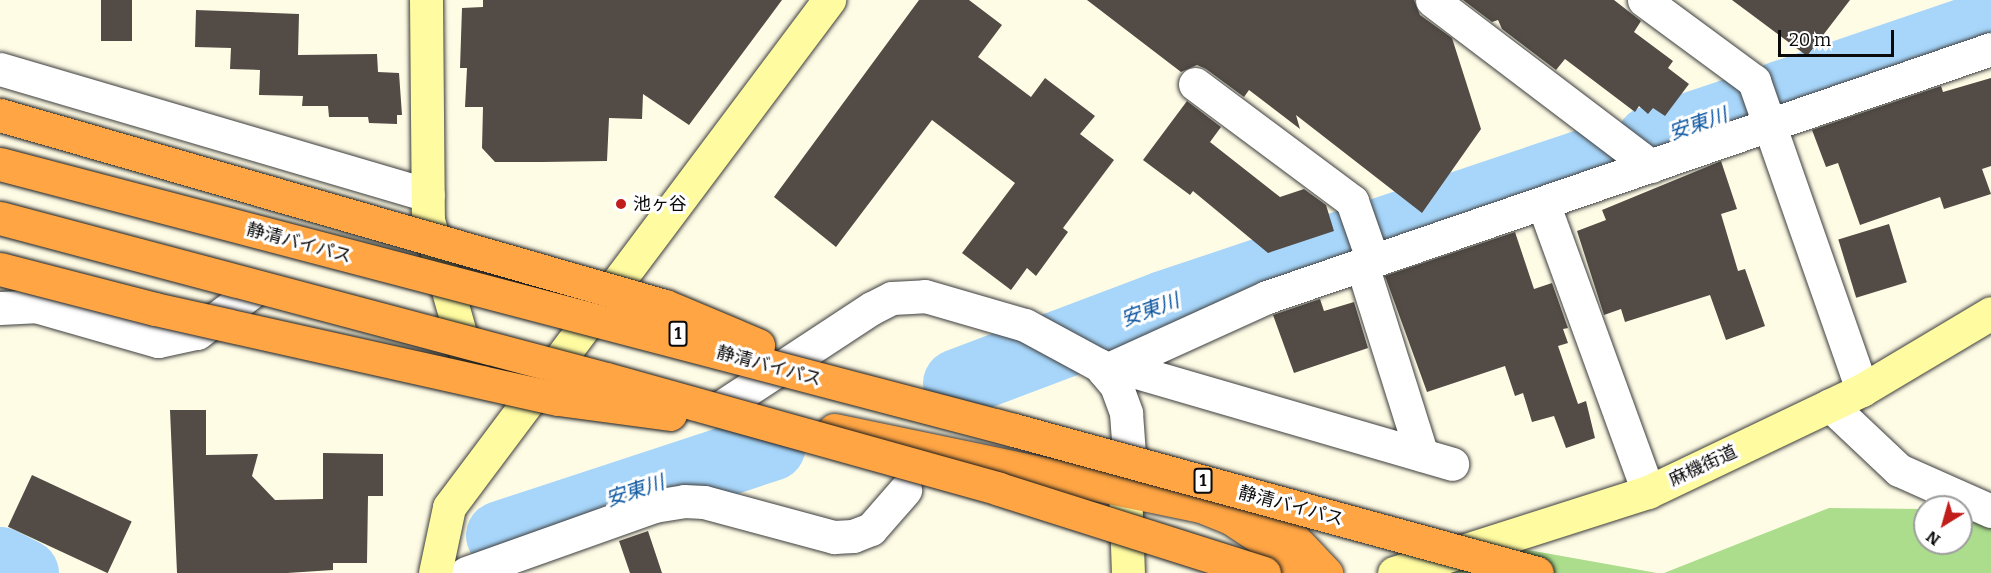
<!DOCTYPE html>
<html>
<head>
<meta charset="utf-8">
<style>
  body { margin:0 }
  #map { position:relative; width:1991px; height:573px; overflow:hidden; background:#fffce6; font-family:Bitter,"Noto Sans JP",serif }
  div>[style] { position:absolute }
  .forest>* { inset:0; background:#abdd8c }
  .river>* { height:69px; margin:-34.5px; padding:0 34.5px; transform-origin:34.5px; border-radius:34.5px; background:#a7d6fa }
  .building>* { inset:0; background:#534b45; transform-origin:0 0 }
  .roads { filter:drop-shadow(0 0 2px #3d3d3d) drop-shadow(0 0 2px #3d3d3d) }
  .street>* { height:33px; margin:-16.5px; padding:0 16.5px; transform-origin:16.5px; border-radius:16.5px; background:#fff }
  .secondary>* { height:33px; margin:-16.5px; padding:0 16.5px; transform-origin:16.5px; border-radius:16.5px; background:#fffba1 }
  .highway>* { height:33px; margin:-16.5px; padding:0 16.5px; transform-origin:16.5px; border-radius:16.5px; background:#ffa544 }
  .bridges { filter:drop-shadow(0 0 2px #1b1b1b) drop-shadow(0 0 2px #1b1b1b) }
  .highway-bridge>* { height:33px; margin:-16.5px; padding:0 16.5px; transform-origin:16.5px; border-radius:16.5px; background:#ffa544 }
  .dots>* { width:16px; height:16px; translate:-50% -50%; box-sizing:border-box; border:3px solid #fff; border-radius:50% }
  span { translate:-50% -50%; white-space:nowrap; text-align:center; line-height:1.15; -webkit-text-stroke:6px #fff; paint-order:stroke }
  .shield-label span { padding:2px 4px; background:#fff; border:2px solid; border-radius:4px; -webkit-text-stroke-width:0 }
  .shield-label { font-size:16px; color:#0a0a0a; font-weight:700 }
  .poi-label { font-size:18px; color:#0a0a0a }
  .left { translate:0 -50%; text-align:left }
  .street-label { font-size:18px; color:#0a0a0a }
  .water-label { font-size:20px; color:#0d57a1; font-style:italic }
  .north { position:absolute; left:1913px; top:495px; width:60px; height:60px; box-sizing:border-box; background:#fff; border:2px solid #9d9d9d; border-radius:50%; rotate:217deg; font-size:16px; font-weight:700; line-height:24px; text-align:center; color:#0a0a0a }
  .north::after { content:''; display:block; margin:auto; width:21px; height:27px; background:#c11d1a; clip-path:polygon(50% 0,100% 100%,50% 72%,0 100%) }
  .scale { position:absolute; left:1778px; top:30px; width:116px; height:27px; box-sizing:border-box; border:3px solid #0a0a0a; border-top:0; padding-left:8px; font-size:18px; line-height:21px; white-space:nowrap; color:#0a0a0a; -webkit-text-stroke:4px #fff; paint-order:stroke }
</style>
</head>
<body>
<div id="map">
  <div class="forest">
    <i style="clip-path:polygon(1829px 508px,1925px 509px,1925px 543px,1961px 543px,1961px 509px,1991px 509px,1991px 573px,1664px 573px)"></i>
    <i style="clip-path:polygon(1415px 530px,1657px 573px,1417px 573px)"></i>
  </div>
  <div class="river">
    <i style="left:1780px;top:95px;width:223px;rotate:-18.8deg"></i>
    <i style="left:1650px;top:140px;width:100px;rotate:-18.6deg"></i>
    <i style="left:1383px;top:231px;width:238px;rotate:-18.6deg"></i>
    <i style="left:957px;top:383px;width:220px;rotate:-20.7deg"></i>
    <i style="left:1163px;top:305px;width:192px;rotate:-18.5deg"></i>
    <i style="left:500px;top:535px;width:285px;rotate:-18.2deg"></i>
    <i style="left:0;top:561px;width:27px;rotate:27deg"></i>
  </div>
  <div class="building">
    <i style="left:101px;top:0;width:31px;height:41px"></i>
    <i style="clip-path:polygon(483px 0,782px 0,689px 125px,643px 94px,642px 119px,609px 118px,607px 161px,543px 162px,495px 162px,482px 148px,483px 107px,465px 107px,467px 68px,460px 68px,462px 8px,483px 7px)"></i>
    <i style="clip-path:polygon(919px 0,969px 0,1002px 25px,978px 57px,1031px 97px,1045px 78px,1095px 116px,1080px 134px,1114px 160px,1063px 228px,1068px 232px,1036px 276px,1027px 268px,1011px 290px,962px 253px,1015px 183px,932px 120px,836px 247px,774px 197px)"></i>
    <i style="clip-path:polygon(1087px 0,1414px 0,1420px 15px,1452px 38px,1481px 129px,1422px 213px,1296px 115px,1300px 129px,1249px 90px,1244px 97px,1206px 69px,1197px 65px,1181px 72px)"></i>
    <i style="clip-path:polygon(1463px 0,1614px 0,1641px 21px,1634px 32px,1673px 61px,1668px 68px,1689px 84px,1665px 116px,1653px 108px,1648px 114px,1639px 106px,1635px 112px,1565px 59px,1556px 70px,1502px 29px,1498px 20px,1492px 22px)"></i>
    <i style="clip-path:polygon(1732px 0,1850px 0,1807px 56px)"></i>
    <i style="clip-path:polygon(196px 10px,299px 14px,298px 55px,377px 54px,378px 72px,399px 73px,402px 115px,397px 115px,397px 124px,369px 123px,368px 117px,329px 117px,328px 106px,302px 106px,303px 96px,259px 95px,260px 70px,230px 69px,231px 48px,195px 47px)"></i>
    <i style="clip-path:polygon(1991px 78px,1991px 166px,1982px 169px,1991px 194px,1944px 209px,1940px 197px,1860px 225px,1838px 163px,1826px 167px,1812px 130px,1941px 86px,1943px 92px)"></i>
    <i style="clip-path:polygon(1187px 101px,1221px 127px,1210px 142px,1280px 197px,1304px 189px,1326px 205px,1334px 231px,1268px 253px,1193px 191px,1190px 195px,1143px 160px)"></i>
    <i style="clip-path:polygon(1721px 161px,1737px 209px,1721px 214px,1738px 271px,1745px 269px,1765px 326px,1726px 340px,1710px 295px,1625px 322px,1621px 309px,1604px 315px,1577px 231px,1606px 220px,1602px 210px)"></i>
    <i style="left:1889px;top:224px;width:61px;height:53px;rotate:73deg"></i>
    <i style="clip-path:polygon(1515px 232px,1534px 289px,1552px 283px,1568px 328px,1563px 329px,1568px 343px,1558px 346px,1578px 404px,1586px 401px,1595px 438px,1566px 448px,1554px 416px,1532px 422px,1523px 393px,1515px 396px,1505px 366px,1427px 392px,1385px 276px)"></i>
    <i style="clip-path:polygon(1320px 299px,1324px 311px,1354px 302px,1368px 348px,1294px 373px,1273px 315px)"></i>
    <i style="clip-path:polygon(170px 410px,206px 410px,206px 455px,258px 454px,252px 476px,275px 500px,323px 499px,323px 453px,383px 454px,383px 496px,368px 496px,367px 563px,333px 563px,333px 570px,287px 573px,177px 573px)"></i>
    <i style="left:32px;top:475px;width:110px;height:57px;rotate:25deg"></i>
    <i style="clip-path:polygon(648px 531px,662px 573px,630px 573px,619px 541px)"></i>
  </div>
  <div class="roads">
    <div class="street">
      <i style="left:1432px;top:0;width:275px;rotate:37.2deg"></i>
      <i style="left:1644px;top:0;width:137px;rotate:36.4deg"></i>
      <i style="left:1754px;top:81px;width:327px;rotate:70.7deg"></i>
      <i style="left:0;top:69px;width:446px;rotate:16.4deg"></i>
      <i style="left:1195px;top:84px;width:196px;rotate:36.7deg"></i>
      <i style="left:1352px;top:201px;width:64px;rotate:70.7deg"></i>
      <i style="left:1543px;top:203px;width:307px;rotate:70deg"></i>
      <i style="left:1362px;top:265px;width:199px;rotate:72.5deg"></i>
      <i style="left:0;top:308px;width:35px;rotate:-3deg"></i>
      <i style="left:35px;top:306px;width:128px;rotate:15.9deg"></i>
      <i style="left:158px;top:341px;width:40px;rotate:-12deg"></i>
      <i style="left:197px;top:333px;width:66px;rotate:-37deg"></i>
      <i style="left:1119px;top:367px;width:347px;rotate:16.2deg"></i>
      <i style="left:1104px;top:371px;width:179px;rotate:-24.4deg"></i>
      <i style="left:1267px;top:297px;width:765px;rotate:-18.91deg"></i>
      <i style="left:1830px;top:405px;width:95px;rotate:43.3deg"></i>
      <i style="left:1899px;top:470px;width:101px;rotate:24deg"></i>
      <i style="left:721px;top:407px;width:181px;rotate:-33.3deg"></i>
      <i style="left:872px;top:308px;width:22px;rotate:-27deg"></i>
      <i style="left:892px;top:298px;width:33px;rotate:-3deg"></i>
      <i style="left:925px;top:296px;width:104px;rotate:16.2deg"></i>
      <i style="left:1025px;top:325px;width:84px;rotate:28.4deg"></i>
      <i style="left:1099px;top:365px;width:26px;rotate:50deg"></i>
      <i style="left:1116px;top:385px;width:30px;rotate:70deg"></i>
      <i style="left:1126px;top:413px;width:41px;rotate:85.8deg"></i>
      <i style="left:466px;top:573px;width:200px;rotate:-19.6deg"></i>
      <i style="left:654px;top:506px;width:30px;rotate:-9deg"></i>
      <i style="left:684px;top:501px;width:20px;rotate:3deg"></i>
      <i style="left:704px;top:502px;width:135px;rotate:15.1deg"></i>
      <i style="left:834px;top:537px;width:19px;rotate:-3deg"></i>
      <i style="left:853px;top:536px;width:19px;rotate:-21deg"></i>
      <i style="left:871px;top:529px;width:52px;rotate:-48.9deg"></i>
    </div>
    <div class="secondary">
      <i style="left:426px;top:0;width:220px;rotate:89.5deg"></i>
      <i style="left:428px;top:220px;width:136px;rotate:74.2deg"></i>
      <i style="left:1125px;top:488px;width:85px;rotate:88deg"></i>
      <i style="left:435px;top:573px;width:67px;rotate:-78deg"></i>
      <i style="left:449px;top:507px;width:634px;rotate:-53.15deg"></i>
      <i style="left:1394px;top:573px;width:267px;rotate:-17.7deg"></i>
      <i style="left:1648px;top:492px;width:237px;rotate:-25.5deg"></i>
      <i style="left:1862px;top:390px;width:150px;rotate:-30.8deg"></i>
    </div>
    <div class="highway">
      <i style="left:834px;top:430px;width:375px;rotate:11.7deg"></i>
      <i style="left:1201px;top:506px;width:32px;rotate:22deg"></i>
      <i style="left:1231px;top:518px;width:36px;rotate:34deg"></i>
      <i style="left:1261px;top:538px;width:44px;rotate:52.4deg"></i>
      <i style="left:1221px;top:492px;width:77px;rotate:31.2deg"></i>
      <i style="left:1287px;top:532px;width:57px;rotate:46.4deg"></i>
    </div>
  </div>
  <div class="bridges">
    <div class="highway-bridge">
      <i style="left:0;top:115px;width:692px;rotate:16.03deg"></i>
      <i style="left:665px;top:306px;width:101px;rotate:22.8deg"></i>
      <i style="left:0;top:164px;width:1048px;rotate:14.7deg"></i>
      <i style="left:1014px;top:430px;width:542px;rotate:15.29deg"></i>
      <i style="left:0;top:218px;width:627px;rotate:14.88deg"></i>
      <i style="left:606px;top:379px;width:408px;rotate:15.6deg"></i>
      <i style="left:999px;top:489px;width:278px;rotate:17.6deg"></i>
      <i style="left:0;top:269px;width:160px;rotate:14.5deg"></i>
      <i style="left:155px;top:309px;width:413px;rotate:12.6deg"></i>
      <i style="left:558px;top:399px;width:113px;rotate:7.6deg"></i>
    </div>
  </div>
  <div class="dots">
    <i style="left:621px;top:204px;background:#c11d1a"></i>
  </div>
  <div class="shield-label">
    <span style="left:678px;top:334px">1</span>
    <span style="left:1203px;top:481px">1</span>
  </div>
  <div class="poi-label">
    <span class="left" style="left:633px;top:204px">池ヶ谷</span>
  </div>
  <div class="street-label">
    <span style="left:299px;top:243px;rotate:15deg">静清バイパス</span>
    <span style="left:769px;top:366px;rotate:15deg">静清バイパス</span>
    <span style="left:1703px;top:466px;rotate:-25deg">麻機街道</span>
    <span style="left:1291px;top:506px;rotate:15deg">静清バイパス</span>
  </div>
  <div class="water-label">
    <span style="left:1698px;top:124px;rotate:-19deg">安東川</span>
    <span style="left:1150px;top:310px;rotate:-20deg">安東川</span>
    <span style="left:635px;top:491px;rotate:-18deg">安東川</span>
  </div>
  <div class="north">N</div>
  <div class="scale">20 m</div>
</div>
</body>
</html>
